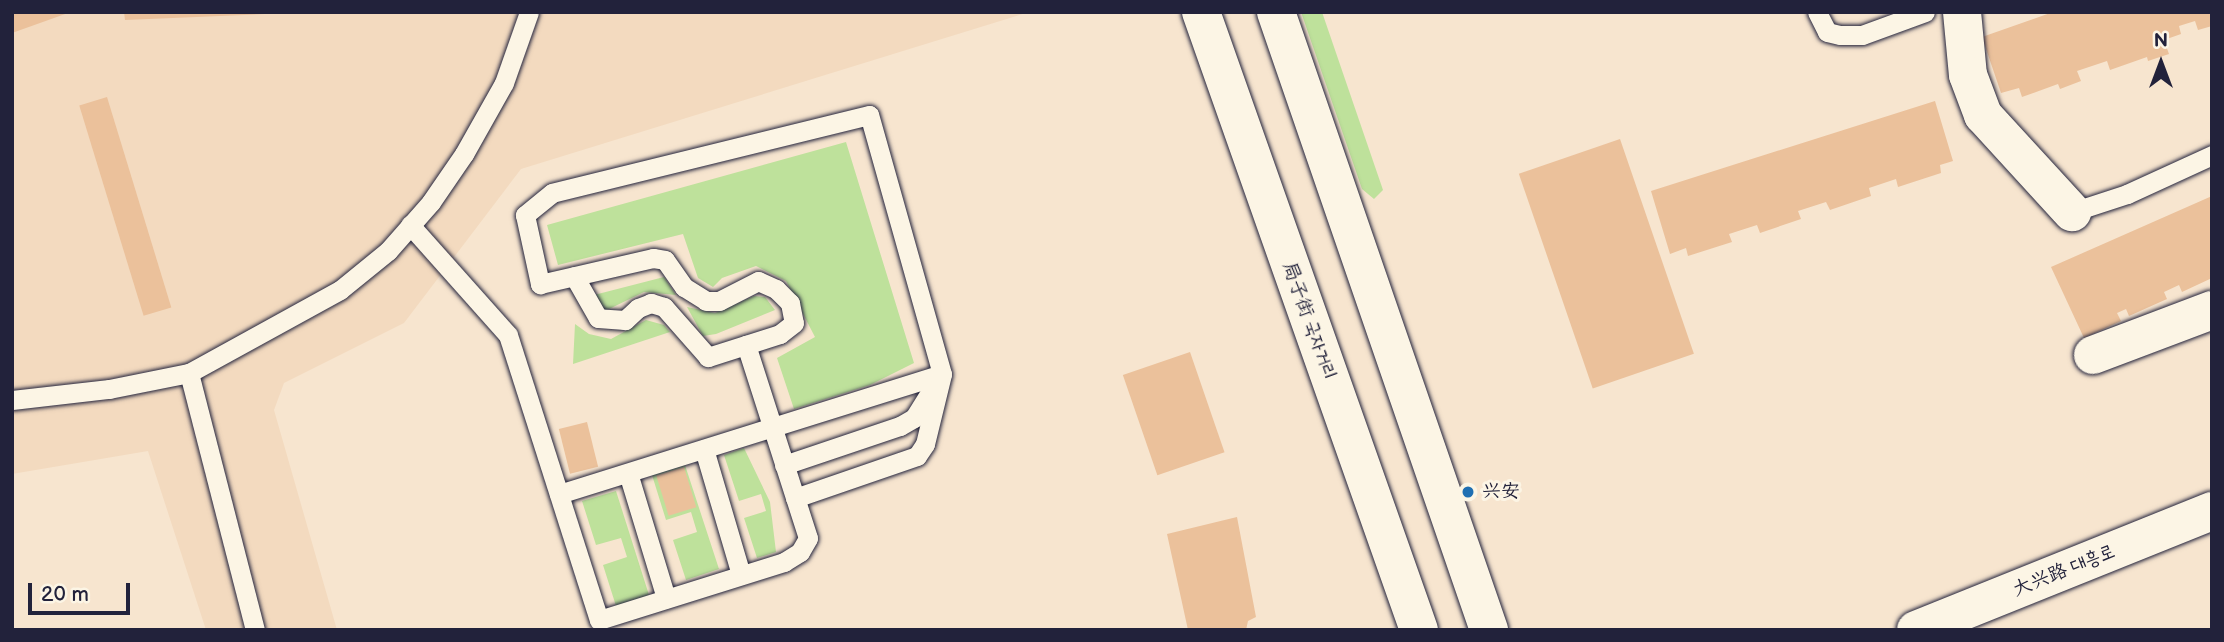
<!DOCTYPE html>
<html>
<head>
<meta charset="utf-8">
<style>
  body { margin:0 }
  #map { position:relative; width:2224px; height:642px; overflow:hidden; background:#f7e5cf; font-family:"Balsamiq Sans","LXGW WenKai TC","Poor Story",sans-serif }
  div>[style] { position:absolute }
  .built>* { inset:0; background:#f3dabf }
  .green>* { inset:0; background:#bee19b }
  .building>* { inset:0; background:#ebc19b; transform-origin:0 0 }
  .roads { filter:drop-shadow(0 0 2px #22223b) drop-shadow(0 0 2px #22223b) }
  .service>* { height:19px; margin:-9.5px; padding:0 9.5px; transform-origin:9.5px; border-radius:9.5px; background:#fcf5e5 }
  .minor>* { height:38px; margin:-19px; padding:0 19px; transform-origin:19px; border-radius:19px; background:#fcf5e5 }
  .tertiary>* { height:38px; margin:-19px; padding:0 19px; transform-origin:19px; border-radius:19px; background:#fcf5e5 }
  .primary>* { height:38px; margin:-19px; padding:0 19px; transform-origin:19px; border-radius:19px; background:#fcf5e5 }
  .dots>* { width:19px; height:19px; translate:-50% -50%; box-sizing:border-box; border:4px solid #fcf5e5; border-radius:50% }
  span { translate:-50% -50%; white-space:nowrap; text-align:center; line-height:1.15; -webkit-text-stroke:6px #fcf5e5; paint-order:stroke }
  .street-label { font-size:19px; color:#22223b }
  .poi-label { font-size:19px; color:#22223b }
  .left { translate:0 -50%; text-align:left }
  .frame { position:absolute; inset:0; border:14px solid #22223b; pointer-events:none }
  .north { position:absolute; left:2126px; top:28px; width:70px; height:70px; -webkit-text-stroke:5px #fcf5e5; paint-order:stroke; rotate:0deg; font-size:19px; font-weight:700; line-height:28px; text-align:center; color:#22223b }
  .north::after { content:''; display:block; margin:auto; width:24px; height:32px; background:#22223b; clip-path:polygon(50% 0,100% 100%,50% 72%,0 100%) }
  .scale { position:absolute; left:28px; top:583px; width:102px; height:32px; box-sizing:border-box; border:4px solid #22223b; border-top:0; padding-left:9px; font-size:21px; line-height:24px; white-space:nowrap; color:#22223b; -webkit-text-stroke:5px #fcf5e5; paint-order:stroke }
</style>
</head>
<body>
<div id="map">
  <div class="built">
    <i style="clip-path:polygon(12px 12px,1029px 12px,521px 169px,404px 323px,284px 383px,274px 410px,337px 630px,206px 630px,148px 451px,12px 474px)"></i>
  </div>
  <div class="green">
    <i style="clip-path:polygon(1301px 12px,1322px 12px,1383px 190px,1374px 199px,1362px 189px)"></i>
    <i style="clip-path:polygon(846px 142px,914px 363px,870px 385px,794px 409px,777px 358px,815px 337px,786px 281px,756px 266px,722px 278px,713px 287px,698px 278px,683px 234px,558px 265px,547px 225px)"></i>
    <i style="clip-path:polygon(664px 277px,676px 295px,644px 292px,607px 310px,597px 306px,594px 295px)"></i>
    <i style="clip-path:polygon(754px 296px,765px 297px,775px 310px,716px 334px,703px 336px,687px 307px,715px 313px)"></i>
    <i style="clip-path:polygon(646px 320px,664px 325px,670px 332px,573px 364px,575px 324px,589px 334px,611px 339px)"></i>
    <i style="clip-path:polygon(744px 448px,770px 502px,776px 552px,757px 558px,744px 518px,766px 511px,761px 494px,739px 501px,724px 455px)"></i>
    <i style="clip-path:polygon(685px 465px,719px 569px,686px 580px,673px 540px,697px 532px,691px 512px,666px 520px,652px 475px)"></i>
    <i style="clip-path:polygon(616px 491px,649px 595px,616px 606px,603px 565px,627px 557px,621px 538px,596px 545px,582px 501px)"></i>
  </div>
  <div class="building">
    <i style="clip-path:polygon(12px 12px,68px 12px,68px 13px,12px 33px)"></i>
    <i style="clip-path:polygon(124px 12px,265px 12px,265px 14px,125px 20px)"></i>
    <i style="clip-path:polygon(2053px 12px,2212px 12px,2212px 26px,2198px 30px,2195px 21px,2179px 26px,2181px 34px,2164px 40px,2169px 54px,2148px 61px,2147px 57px,2110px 70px,2107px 61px,2077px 71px,2081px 81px,2060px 89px,2058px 84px,2022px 97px,2019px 88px,2001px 93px,1982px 37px)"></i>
    <i style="left:107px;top:97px;width:220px;height:29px;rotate:73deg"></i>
    <i style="clip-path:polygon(1935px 101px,1953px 161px,1940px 165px,1941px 173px,1898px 187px,1896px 179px,1869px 188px,1871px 196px,1830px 210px,1826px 202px,1798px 211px,1801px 219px,1760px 233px,1757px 225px,1729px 234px,1732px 242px,1688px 256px,1686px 248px,1670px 254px,1651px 191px)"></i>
    <i style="left:1620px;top:139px;width:227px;height:107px;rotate:71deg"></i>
    <i style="clip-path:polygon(2212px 196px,2212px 278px,2182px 292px,2179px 285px,2164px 292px,2167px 299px,2129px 316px,2126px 309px,2117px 313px,2121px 321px,2084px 338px,2051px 267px)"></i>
    <i style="left:1190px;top:352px;width:106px;height:71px;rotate:71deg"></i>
    <i style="left:587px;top:422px;width:46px;height:29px;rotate:76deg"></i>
    <i style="left:684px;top:467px;width:42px;height:29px;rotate:73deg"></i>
    <i style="clip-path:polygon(1237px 517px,1256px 617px,1248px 621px,1246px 630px,1188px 630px,1167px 534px)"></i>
  </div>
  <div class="roads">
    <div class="service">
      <i style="left:1817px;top:12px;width:22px;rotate:63deg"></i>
      <i style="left:1827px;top:32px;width:13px;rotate:13deg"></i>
      <i style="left:1840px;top:35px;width:22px"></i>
      <i style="left:1862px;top:35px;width:67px;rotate:-20.1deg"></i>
      <i style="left:2072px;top:212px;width:58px;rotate:-18.1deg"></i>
      <i style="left:2127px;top:194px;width:94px;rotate:-24.6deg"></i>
      <i style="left:410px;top:225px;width:147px;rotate:48.3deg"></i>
      <i style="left:508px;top:335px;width:299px;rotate:72.3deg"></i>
      <i style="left:599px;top:620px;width:194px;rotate:-17.4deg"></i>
      <i style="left:784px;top:562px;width:19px;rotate:-32deg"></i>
      <i style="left:800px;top:552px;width:16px;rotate:-60deg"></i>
      <i style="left:808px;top:538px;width:203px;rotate:-107.8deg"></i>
      <i style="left:189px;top:373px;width:265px;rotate:75.6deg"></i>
      <i style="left:12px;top:400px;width:98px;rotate:-6.5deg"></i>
      <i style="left:109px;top:389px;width:82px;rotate:-11.3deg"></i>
      <i style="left:189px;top:373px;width:172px;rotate:-28.8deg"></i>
      <i style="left:340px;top:290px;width:62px;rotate:-39.1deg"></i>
      <i style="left:388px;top:251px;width:65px;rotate:-48.7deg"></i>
      <i style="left:431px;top:202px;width:58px;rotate:-55.5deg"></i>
      <i style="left:464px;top:154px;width:81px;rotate:-60.6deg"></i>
      <i style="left:504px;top:83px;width:75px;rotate:-70.6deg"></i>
      <i style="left:704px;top:449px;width:131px;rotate:73.6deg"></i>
      <i style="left:784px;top:465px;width:122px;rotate:-18.6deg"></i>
      <i style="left:900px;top:426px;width:16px;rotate:-30deg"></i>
      <i style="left:914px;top:418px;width:38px;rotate:-58deg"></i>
      <i style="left:628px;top:473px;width:131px;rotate:73.1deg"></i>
      <i style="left:559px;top:494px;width:401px;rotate:-17.4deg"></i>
      <i style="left:942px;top:374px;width:269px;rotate:-105.7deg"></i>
      <i style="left:869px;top:115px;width:326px;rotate:166.2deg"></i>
      <i style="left:552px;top:193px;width:35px;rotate:141deg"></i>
      <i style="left:525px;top:215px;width:71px;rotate:77.7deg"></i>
      <i style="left:540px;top:284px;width:116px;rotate:-13deg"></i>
      <i style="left:653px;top:258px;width:12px;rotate:9deg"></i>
      <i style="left:665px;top:260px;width:33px;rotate:55deg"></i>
      <i style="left:684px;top:287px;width:26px;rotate:32deg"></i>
      <i style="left:706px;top:301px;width:13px"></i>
      <i style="left:719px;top:301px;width:44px;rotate:-27.1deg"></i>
      <i style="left:758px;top:281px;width:20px;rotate:24deg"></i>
      <i style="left:776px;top:289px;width:20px;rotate:45deg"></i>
      <i style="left:790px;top:303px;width:20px;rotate:79deg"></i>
      <i style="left:794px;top:323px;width:18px;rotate:142deg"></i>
      <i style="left:780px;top:334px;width:76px;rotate:162.3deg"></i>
      <i style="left:708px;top:357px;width:67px;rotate:-131.3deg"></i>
      <i style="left:664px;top:307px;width:14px;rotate:-163deg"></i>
      <i style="left:651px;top:303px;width:14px;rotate:159deg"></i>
      <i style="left:638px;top:308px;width:18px;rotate:137deg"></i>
      <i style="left:625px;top:320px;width:27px;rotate:-176deg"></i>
      <i style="left:598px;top:318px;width:48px;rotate:-119.7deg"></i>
      <i style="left:795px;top:498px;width:129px;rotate:-19deg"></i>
      <i style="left:917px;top:456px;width:14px;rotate:-56deg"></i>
      <i style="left:925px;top:444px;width:72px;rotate:-76.3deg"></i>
    </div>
    <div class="minor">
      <i style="left:1962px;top:12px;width:63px;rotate:84.6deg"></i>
      <i style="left:1968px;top:75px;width:43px;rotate:69.4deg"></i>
      <i style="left:1983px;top:115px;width:132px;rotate:47.5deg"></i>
      <i style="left:2093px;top:355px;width:127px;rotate:-20.7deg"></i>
    </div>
    <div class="tertiary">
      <i style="left:1916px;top:630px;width:319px;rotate:-21.9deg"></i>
    </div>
    <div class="primary">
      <i style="left:1201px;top:12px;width:655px;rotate:70.57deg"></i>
      <i style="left:1276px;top:12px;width:654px;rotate:70.98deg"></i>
    </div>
  </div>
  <div class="dots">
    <i style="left:1468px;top:492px;background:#1f6fb2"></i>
  </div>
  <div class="street-label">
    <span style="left:1309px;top:321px;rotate:70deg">局子街 국자거리</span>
    <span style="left:2064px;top:571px;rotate:-22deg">大兴路 대흥로</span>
  </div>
  <div class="poi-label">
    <span class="left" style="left:1482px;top:492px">兴安</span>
  </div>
  <div class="frame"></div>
  <div class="north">N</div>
  <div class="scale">20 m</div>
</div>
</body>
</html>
